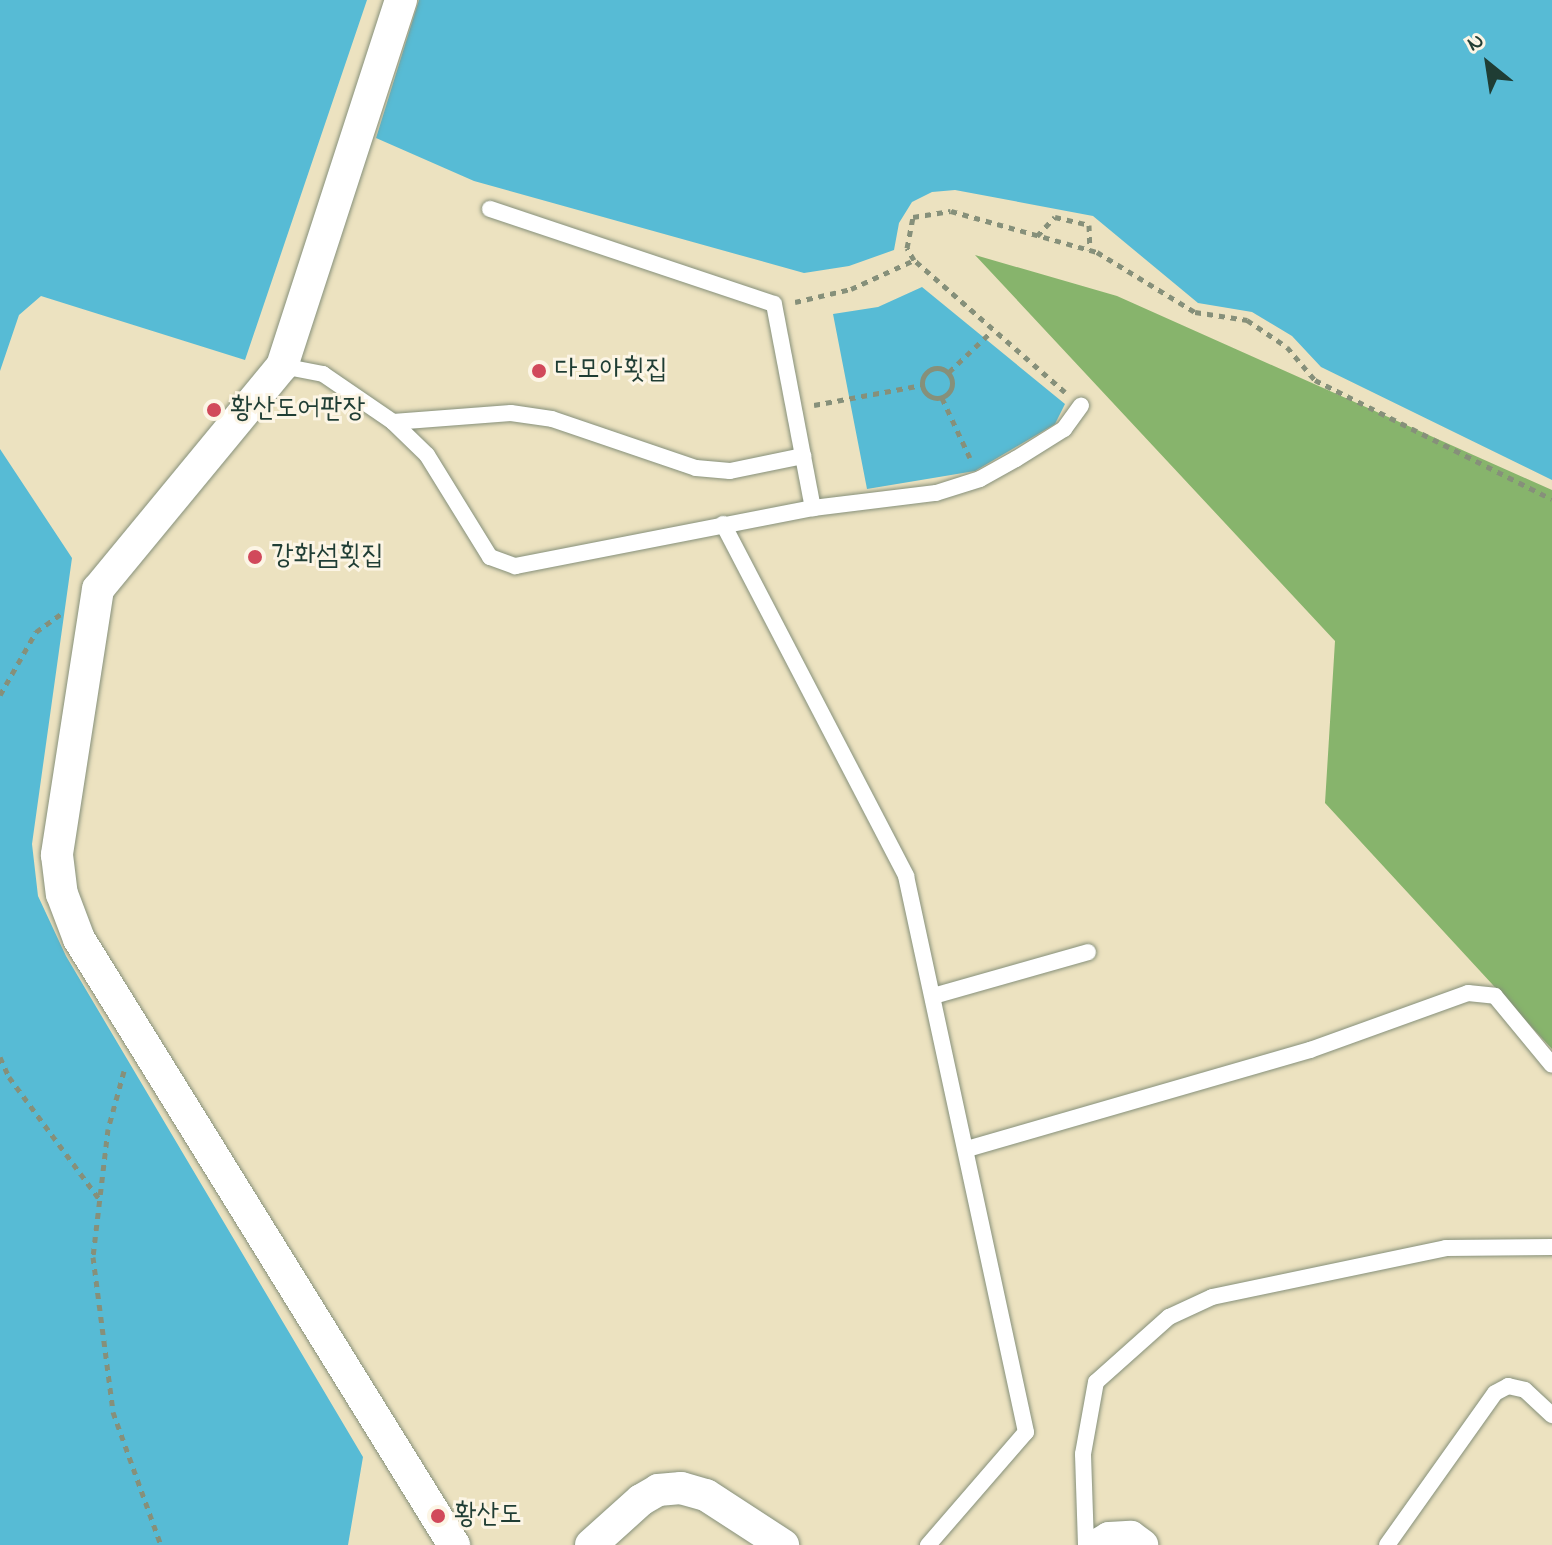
<!DOCTYPE html>
<html>
<head>
<meta charset="utf-8">
<style>
  body { margin:0 }
  #map { position:relative; width:1552px; height:1545px; overflow:hidden; background:#ece2c0; font-family:"Indie Flower","Poor Story",sans-serif }
  div>[style] { position:absolute }
  .forest>* { inset:0; background:#87b46c }
  .water>* { inset:0; background:#57bbd5 }
  .path>* { height:5px; margin-top:-2.5px; transform-origin:0; background:repeating-linear-gradient(90deg,#86907a 0 6px,transparent 0 12px) }
  .path>.ring { margin:-2.5px; padding:0; box-sizing:content-box; background:none; border:5px solid #86907a; border-radius:50% }
  .roads { filter:drop-shadow(0 0 2px #86907a) drop-shadow(0 0 2px #86907a) }
  .lane>* { height:16px; margin:-8px; padding:0 8px; transform-origin:8px; border-radius:8px; background:#fff }
  .street>* { height:32px; margin:-16px; padding:0 16px; transform-origin:16px; border-radius:16px; background:#fff }
  .dots>* { width:22px; height:22px; translate:-50% -50%; box-sizing:border-box; border:4px solid #fcf5e5; border-radius:50% }
  span { translate:-50% -50%; white-space:nowrap; text-align:center; line-height:1.15; -webkit-text-stroke:6px #fcf5e5; paint-order:stroke }
  .poi-label { font-size:28px; color:#1f3d34 }
  .left { translate:0 -50%; text-align:left }
  .north { position:absolute; left:1448px; top:24px; width:80px; height:80px; -webkit-text-stroke:6px #fcf5e5; paint-order:stroke; rotate:330deg; font-size:22px; font-weight:700; line-height:32px; text-align:center; color:#1f3d34 }
  .north::after { content:''; display:block; margin:auto; width:28px; height:36px; background:#1f3d34; clip-path:polygon(50% 0,100% 100%,50% 72%,0 100%) }
</style>
</head>
<body>
<div id="map">
  <div class="forest">
    <i style="clip-path:polygon(975px 255px,1117px 296px,1552px 490px,1552px 1049px,1325px 803px,1335px 641px)"></i>
  </div>
  <div class="water">
    <i style="clip-path:polygon(0 0,367px 0,245px 360px,41px 296px,19px 315px,0 371px)"></i>
    <i style="clip-path:polygon(419px 0,1552px 0,1552px 480px,1321px 367px,1292px 336px,1252px 312px,1198px 303px,1093px 216px,955px 190px,932px 192px,912px 202px,899px 223px,894px 250px,849px 266px,804px 273px,474px 181px,376px 138px)"></i>
    <i style="clip-path:polygon(922px 287px,1065px 404px,1055px 424px,975px 471px,867px 489px,833px 314px,878px 307px)"></i>
    <i style="clip-path:polygon(0 449px,72px 558px,32px 844px,38px 896px,66px 956px,363px 1457px,348px 1545px,0 1545px)"></i>
  </div>
  <div class="path">
    <i style="left:1037px;top:236px;width:26px;rotate:-47deg"></i>
    <i style="left:1055px;top:217px;width:35px;rotate:13deg"></i>
    <i style="left:1089px;top:225px;width:25px;rotate:88deg"></i>
    <i style="left:795px;top:302px;width:57px;rotate:-13.1deg"></i>
    <i style="left:851px;top:289px;width:69px;rotate:-24.7deg"></i>
    <i class="ring" style="left:922px;top:368px;width:25px;height:25px"></i>
    <i style="left:949px;top:372px;width:59px;rotate:-43.6deg"></i>
    <i style="left:1065px;top:392px;width:201px;rotate:-138.8deg"></i>
    <i style="left:914px;top:260px;width:14px;rotate:-120deg"></i>
    <i style="left:907px;top:248px;width:32px;rotate:-79deg"></i>
    <i style="left:913px;top:217px;width:38px;rotate:-9deg"></i>
    <i style="left:951px;top:211px;width:152px;rotate:15.7deg"></i>
    <i style="left:1097px;top:252px;width:115px;rotate:31.5deg"></i>
    <i style="left:1195px;top:312px;width:53px;rotate:8.7deg"></i>
    <i style="left:1247px;top:320px;width:48px;rotate:34deg"></i>
    <i style="left:1287px;top:347px;width:43px;rotate:49.7deg"></i>
    <i style="left:1315px;top:380px;width:265px;rotate:26.7deg"></i>
    <i style="left:942px;top:398px;width:66px;rotate:65deg"></i>
    <i style="left:814px;top:405px;width:110px;rotate:-10.5deg"></i>
    <i style="left:0;top:695px;width:73px;rotate:-60.3deg"></i>
    <i style="left:36px;top:632px;width:34px;rotate:-36deg"></i>
    <i style="left:0;top:1057px;width:22px;rotate:66deg"></i>
    <i style="left:9px;top:1077px;width:153px;rotate:53.5deg"></i>
    <i style="left:124px;top:1071px;width:60px;rotate:105.4deg"></i>
    <i style="left:108px;top:1129px;width:129px;rotate:96.7deg"></i>
    <i style="left:93px;top:1257px;width:156px;rotate:82.6deg"></i>
    <i style="left:113px;top:1412px;width:141px;rotate:70.2deg"></i>
  </div>
  <div class="roads">
    <div class="lane">
      <i style="left:490px;top:209px;width:299px;rotate:18.5deg"></i>
      <i style="left:774px;top:304px;width:208px;rotate:79.2deg"></i>
      <i style="left:282px;top:366px;width:42px;rotate:11deg"></i>
      <i style="left:323px;top:374px;width:85px;rotate:34.4deg"></i>
      <i style="left:393px;top:422px;width:47px;rotate:44.1deg"></i>
      <i style="left:427px;top:455px;width:120px;rotate:58.3deg"></i>
      <i style="left:490px;top:557px;width:27px;rotate:20deg"></i>
      <i style="left:515px;top:566px;width:304px;rotate:-11deg"></i>
      <i style="left:813px;top:508px;width:124px;rotate:-7deg"></i>
      <i style="left:936px;top:493px;width:46px;rotate:-17.7deg"></i>
      <i style="left:980px;top:479px;width:41px;rotate:-29.1deg"></i>
      <i style="left:1016px;top:459px;width:57px;rotate:-32deg"></i>
      <i style="left:1064px;top:429px;width:29px;rotate:-54deg"></i>
      <i style="left:393px;top:422px;width:118px;rotate:-4.4deg"></i>
      <i style="left:511px;top:413px;width:41px;rotate:8.3deg"></i>
      <i style="left:552px;top:419px;width:152px;rotate:18.8deg"></i>
      <i style="left:696px;top:468px;width:34px;rotate:5deg"></i>
      <i style="left:730px;top:471px;width:75px;rotate:-11.6deg"></i>
      <i style="left:723px;top:524px;width:397px;rotate:62.5deg"></i>
      <i style="left:906px;top:876px;width:569px;rotate:77.82deg"></i>
      <i style="left:1026px;top:1432px;width:150px;rotate:130.9deg"></i>
      <i style="left:933px;top:996px;width:161px;rotate:-15.8deg"></i>
      <i style="left:967px;top:1149px;width:357px;rotate:-16.1deg"></i>
      <i style="left:1310px;top:1050px;width:168px;rotate:-19.8deg"></i>
      <i style="left:1468px;top:993px;width:27px;rotate:6deg"></i>
      <i style="left:1495px;top:996px;width:89px;rotate:50.4deg"></i>
      <i style="left:1086px;top:1545px;width:91px;rotate:-91.9deg"></i>
      <i style="left:1083px;top:1454px;width:73px;rotate:-79.8deg"></i>
      <i style="left:1096px;top:1382px;width:98px;rotate:-41.7deg"></i>
      <i style="left:1169px;top:1317px;width:47px;rotate:-24.9deg"></i>
      <i style="left:1212px;top:1297px;width:239px;rotate:-11.8deg"></i>
      <i style="left:1446px;top:1248px;width:106px;rotate:-0.5deg"></i>
      <i style="left:1387px;top:1545px;width:186px;rotate:-54.6deg"></i>
      <i style="left:1495px;top:1393px;width:15px;rotate:-28deg"></i>
      <i style="left:1508px;top:1386px;width:17px;rotate:13deg"></i>
      <i style="left:1525px;top:1390px;width:37px;rotate:43deg"></i>
    </div>
    <div class="street">
      <i style="left:401px;top:0;width:385px;rotate:108deg"></i>
      <i style="left:282px;top:366px;width:289px;rotate:129.5deg"></i>
      <i style="left:98px;top:589px;width:269px;rotate:98.8deg"></i>
      <i style="left:57px;top:855px;width:39px;rotate:83deg"></i>
      <i style="left:62px;top:894px;width:48px;rotate:69.3deg"></i>
      <i style="left:79px;top:939px;width:713px;rotate:58.25deg"></i>
      <i style="left:591px;top:1545px;width:67px;rotate:-42deg"></i>
      <i style="left:641px;top:1500px;width:20px;rotate:-30deg"></i>
      <i style="left:658px;top:1490px;width:23px;rotate:-5deg"></i>
      <i style="left:681px;top:1488px;width:26px;rotate:16deg"></i>
      <i style="left:706px;top:1495px;width:92px;rotate:33deg"></i>
      <i style="left:1097px;top:1545px;width:14px;rotate:-30deg"></i>
      <i style="left:1109px;top:1538px;width:22px;rotate:-3deg"></i>
      <i style="left:1131px;top:1537px;width:14px;rotate:36deg"></i>
    </div>
  </div>
  <div class="dots">
    <i style="left:539px;top:371px;background:#d1495b"></i>
    <i style="left:214px;top:410px;background:#d1495b"></i>
    <i style="left:255px;top:557px;background:#d1495b"></i>
    <i style="left:438px;top:1516px;background:#d1495b"></i>
  </div>
  <div class="poi-label">
    <span class="left" style="left:555px;top:371px">다모아횟집</span>
    <span class="left" style="left:230px;top:410px">황산도어판장</span>
    <span class="left" style="left:271px;top:557px">강화섬횟집</span>
    <span class="left" style="left:454px;top:1516px">황산도</span>
  </div>
  <div class="north">N</div>
</div>
</body>
</html>
